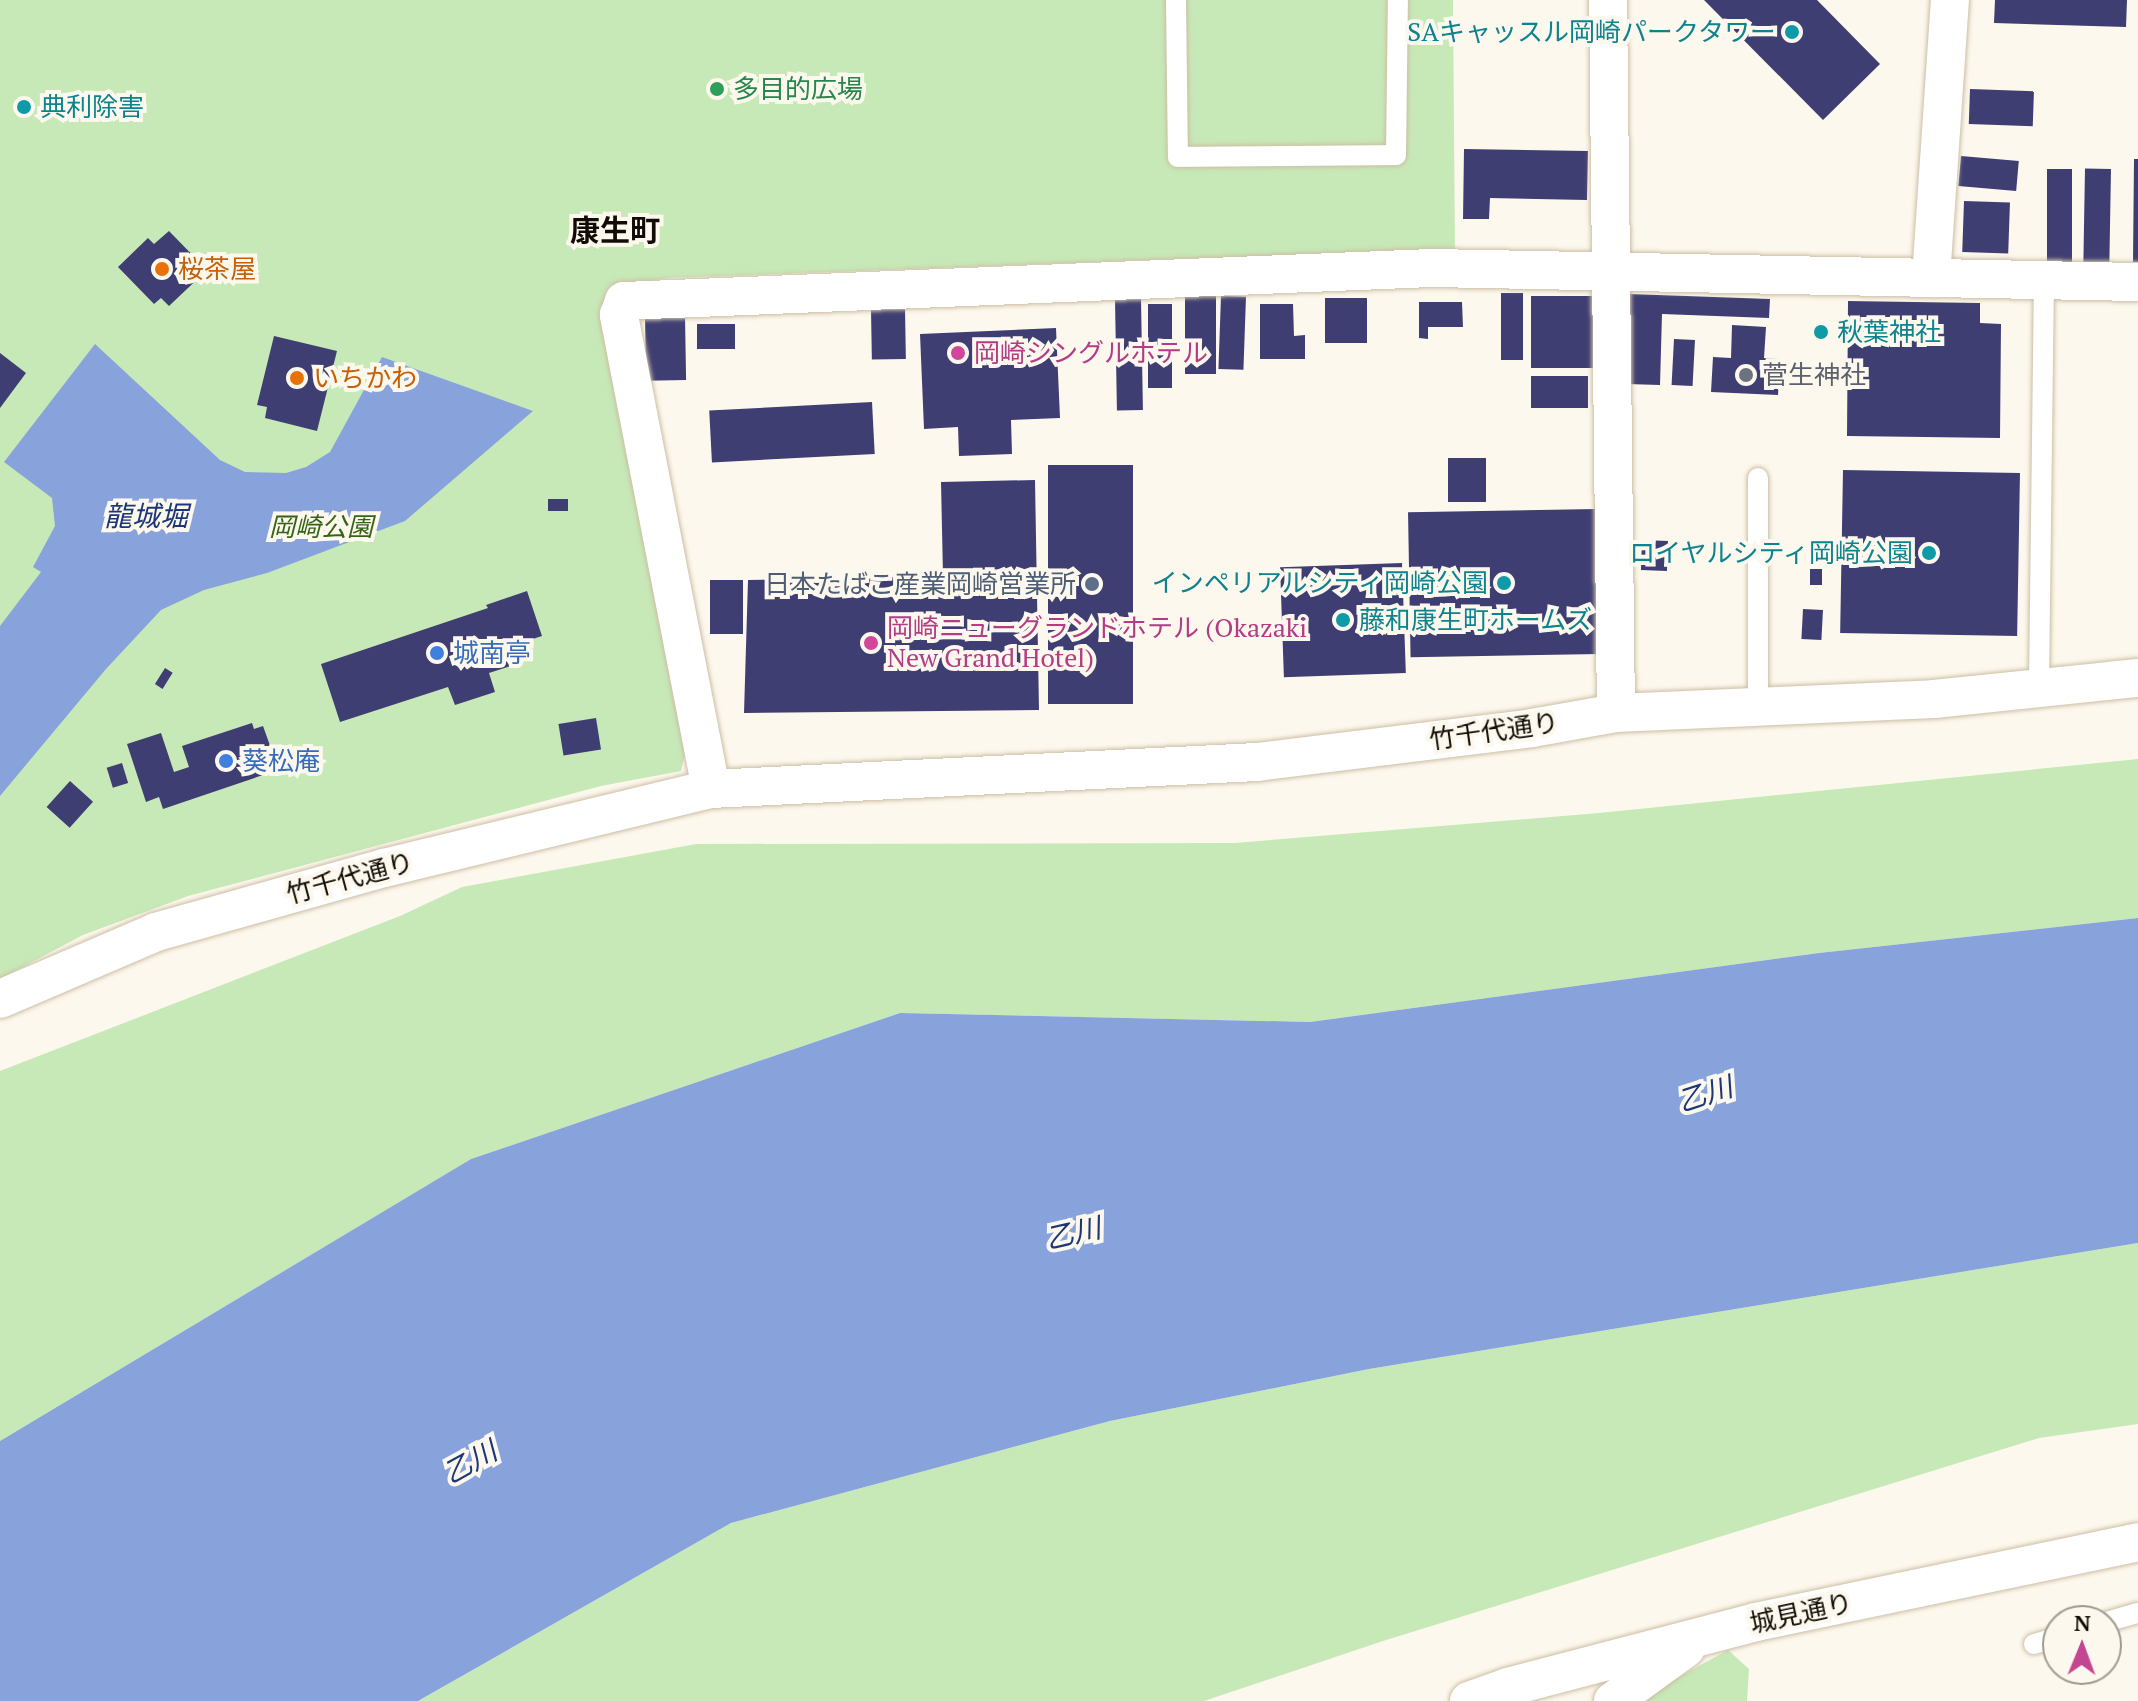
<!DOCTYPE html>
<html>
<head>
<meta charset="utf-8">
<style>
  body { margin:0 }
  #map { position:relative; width:2138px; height:1701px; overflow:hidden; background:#fdf8ed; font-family:"PT Serif","Noto Sans JP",serif }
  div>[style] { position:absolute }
  .green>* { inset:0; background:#c7e9b7 }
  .water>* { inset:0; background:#88a3db }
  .building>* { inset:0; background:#3e3e73; transform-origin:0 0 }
  .roads { filter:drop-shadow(0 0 2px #ccbea5) drop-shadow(0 0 2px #ccbea5) }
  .lane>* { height:20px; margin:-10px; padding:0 10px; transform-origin:10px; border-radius:10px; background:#fff }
  .street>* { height:38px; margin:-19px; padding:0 19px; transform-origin:19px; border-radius:19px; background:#fff }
  .dots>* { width:22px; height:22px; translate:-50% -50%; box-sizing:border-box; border:4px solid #fdf8ed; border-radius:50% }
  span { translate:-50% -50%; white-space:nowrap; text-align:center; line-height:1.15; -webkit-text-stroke:8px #fdf8ed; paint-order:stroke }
  .culture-label { font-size:26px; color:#0d838f }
  .right { translate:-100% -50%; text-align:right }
  .left { translate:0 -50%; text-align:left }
  .leisure-label { font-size:26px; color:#27864d }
  .food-label { font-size:26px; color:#c56008 }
  .hotel-label { font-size:26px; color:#b23c85 }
  .worship-label { font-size:26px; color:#5b616d }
  .park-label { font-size:26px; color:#366417; font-style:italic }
  .service-label { font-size:26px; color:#4e5e75 }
  .shop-label { font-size:26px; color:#366cbe }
  .street-label { font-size:26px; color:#110c05 }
  .water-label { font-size:28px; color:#1c3678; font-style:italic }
  .quarter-label { font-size:30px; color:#110c05; font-weight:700 }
  .north { position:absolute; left:2042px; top:1605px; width:80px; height:80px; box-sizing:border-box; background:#fdf8ed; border:2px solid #9f9a90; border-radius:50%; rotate:1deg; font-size:22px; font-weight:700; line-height:32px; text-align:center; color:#110c05 }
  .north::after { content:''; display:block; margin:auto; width:28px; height:36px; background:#c44693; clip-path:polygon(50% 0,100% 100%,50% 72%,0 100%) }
</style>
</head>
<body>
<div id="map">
  <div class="green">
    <i style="clip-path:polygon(0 0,1453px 0,1455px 256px,1179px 259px,667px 278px,640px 283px,600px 308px,636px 469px,685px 754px,681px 771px,601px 786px,188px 896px,83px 935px,0 979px)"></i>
    <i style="clip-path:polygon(2138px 759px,2138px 918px,1819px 953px,1310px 1022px,900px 1013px,471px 1159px,0 1441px,0 1071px,400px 916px,462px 887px,696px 844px,1235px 843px,1599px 813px)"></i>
    <i style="clip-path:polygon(2138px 1243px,2138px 1424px,2039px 1438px,1383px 1641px,1204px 1701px,418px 1701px,731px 1523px,1110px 1421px,1369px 1369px)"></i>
    <i style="clip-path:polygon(1728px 1650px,1749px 1669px,1747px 1701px,1635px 1701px)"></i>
  </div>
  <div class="water">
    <i style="clip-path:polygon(95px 344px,220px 460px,245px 472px,286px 473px,306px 467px,330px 452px,382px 357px,533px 411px,405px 521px,267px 573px,204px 590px,161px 610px,106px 669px,0 796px,0 626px,41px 572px,33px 567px,55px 526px,52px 498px,4px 462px)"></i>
    <i style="clip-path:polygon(2138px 918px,2138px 1243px,1369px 1369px,1110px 1421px,731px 1523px,418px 1701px,0 1701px,0 1441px,471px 1159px,900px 1013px,1310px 1022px,1819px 953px)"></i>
  </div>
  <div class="building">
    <i style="clip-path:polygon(1704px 0,1817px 0,1880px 64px,1823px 120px)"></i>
    <i style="clip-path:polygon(1995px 0,2127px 0,2126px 27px,1994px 23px)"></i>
    <i style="left:1970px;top:89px;width:64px;height:35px;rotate:2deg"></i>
    <i style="clip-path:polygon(1464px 149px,1588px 151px,1587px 200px,1490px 198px,1489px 219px,1463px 219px)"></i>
    <i style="left:1961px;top:156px;width:58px;height:30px;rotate:5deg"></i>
    <i style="clip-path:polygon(2134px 159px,2138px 159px,2138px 262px,2133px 262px)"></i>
    <i style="left:2047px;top:169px;width:25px;height:97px"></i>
    <i style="left:2111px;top:169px;width:96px;height:26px;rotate:91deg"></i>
    <i style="left:1964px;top:201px;width:46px;height:51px;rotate:2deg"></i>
    <i style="clip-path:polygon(169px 231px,207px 270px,169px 306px,161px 298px,154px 304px,118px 267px,148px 238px,154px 244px)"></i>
    <i style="left:1185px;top:291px;width:31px;height:83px"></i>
    <i style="left:1501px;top:293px;width:22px;height:67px"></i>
    <i style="clip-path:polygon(1630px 294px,1770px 299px,1769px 318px,1662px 314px,1660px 385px,1627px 384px)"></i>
    <i style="left:1221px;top:296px;width:25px;height:73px;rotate:2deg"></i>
    <i style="left:1531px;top:296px;width:67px;height:72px"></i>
    <i style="left:1367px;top:298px;width:45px;height:42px;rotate:90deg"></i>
    <i style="left:1141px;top:299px;width:111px;height:26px;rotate:89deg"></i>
    <i style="clip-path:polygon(1848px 301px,1980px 303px,1980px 323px,2001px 324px,2000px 438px,1847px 436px)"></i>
    <i style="clip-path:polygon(1419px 302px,1462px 302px,1463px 327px,1428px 327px,1428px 339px,1419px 338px)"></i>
    <i style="left:1148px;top:304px;width:24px;height:84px"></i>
    <i style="clip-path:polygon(1260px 304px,1293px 304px,1294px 336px,1305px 335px,1305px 359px,1260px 359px)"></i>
    <i style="left:905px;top:309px;width:50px;height:34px;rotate:89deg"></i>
    <i style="left:685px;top:317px;width:63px;height:40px;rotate:89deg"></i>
    <i style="left:697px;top:324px;width:38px;height:25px"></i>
    <i style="clip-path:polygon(1732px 325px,1766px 327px,1764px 358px,1780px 359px,1778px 395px,1711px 392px,1713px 357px,1731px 358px)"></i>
    <i style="clip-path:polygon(1056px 328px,1060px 418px,1011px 420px,1012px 454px,959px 456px,958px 427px,924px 429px,920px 334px)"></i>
    <i style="clip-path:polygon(274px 336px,337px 351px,317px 431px,265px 418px,267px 407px,257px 405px)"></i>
    <i style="left:1674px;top:339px;width:21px;height:46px;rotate:3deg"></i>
    <i style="clip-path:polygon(0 353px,26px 373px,0 408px)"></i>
    <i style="left:1531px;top:376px;width:57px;height:32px"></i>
    <i style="left:872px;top:402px;width:52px;height:163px;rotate:87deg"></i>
    <i style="left:1448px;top:458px;width:38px;height:44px"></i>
    <i style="left:1048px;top:465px;width:85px;height:239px"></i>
    <i style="left:1843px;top:470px;width:177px;height:163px;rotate:1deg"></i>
    <i style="clip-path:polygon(1035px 480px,1039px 710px,744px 713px,748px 580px,943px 576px,941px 482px)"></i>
    <i style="left:548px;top:499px;width:20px;height:12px"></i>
    <i style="left:1597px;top:509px;width:145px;height:189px;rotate:89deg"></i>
    <i style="left:1642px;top:540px;width:26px;height:30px;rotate:2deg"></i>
    <i style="left:1402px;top:563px;width:110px;height:122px;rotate:88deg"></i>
    <i style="left:1810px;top:569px;width:12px;height:16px"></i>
    <i style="left:710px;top:580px;width:33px;height:54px"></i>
    <i style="clip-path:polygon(527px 591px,542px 636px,517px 644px,523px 662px,489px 673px,495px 692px,455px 705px,448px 687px,340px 722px,321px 664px,488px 608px,486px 605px)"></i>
    <i style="left:1803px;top:609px;width:20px;height:30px;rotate:3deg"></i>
    <i style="left:165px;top:668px;width:9px;height:19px;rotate:32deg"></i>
    <i style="left:596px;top:718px;width:32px;height:38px;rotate:81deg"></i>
    <i style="clip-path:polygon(252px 723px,254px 729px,263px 726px,272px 751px,262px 755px,269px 773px,163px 809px,159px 797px,146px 802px,127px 744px,161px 733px,174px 772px,189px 767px,182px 746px)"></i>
    <i style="left:122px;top:763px;width:21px;height:16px;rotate:73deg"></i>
    <i style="left:70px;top:781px;width:31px;height:35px;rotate:42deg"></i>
  </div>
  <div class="roads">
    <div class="lane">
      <i style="left:1176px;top:0;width:157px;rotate:89.3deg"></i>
      <i style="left:1178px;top:157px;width:218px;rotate:-0.5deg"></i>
      <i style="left:1396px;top:155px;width:155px;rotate:-89.3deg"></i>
      <i style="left:2039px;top:685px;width:403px;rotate:-89.3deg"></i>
      <i style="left:1758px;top:704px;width:226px;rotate:-90deg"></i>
      <i style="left:2106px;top:1622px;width:33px;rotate:-16deg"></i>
      <i style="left:2034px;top:1644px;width:25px;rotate:-16deg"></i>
    </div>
    <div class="street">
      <i style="left:1608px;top:0;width:713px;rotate:89.36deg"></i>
      <i style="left:1931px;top:278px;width:279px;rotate:-86.1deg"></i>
      <i style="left:711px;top:789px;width:483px;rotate:-101deg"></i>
      <i style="left:619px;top:315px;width:15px;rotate:-70deg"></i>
      <i style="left:624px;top:301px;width:810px;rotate:-2.34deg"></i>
      <i style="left:1433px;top:268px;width:705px;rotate:1.14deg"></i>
      <i style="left:0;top:999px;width:170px;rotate:-23.2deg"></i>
      <i style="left:156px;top:932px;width:237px;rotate:-15.7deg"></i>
      <i style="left:384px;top:868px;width:336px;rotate:-13.6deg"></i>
      <i style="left:711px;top:789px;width:547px;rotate:-2.83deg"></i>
      <i style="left:1257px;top:762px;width:277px;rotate:-7deg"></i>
      <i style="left:1532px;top:728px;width:85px;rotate:-10.1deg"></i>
      <i style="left:1616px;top:713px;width:318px;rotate:-2.5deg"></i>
      <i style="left:1934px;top:699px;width:205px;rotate:-5.9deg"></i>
      <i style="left:1469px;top:1701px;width:41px;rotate:-19.7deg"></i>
      <i style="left:1508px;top:1687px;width:256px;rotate:-14.7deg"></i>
      <i style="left:1756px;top:1622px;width:390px;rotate:-11.8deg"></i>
      <i style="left:1613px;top:1701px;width:90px;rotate:-36deg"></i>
    </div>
  </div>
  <div class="dots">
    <i style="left:1792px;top:32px;background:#0f9aa8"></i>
    <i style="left:717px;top:89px;background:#2e9e5b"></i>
    <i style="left:24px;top:107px;background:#0f9aa8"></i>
    <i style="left:162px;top:269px;background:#e8710a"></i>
    <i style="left:1821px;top:332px;background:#0f9aa8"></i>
    <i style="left:958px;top:353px;background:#d1479c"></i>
    <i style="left:1746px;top:375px;background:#6b7280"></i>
    <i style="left:297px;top:378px;background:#e8710a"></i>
    <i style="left:1929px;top:553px;background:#0f9aa8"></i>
    <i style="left:1504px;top:583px;background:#0f9aa8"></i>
    <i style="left:1092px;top:584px;background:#5c6f8a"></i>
    <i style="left:1343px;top:620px;background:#0f9aa8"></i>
    <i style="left:871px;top:643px;background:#d1479c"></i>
    <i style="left:437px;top:653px;background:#3f7fe0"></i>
    <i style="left:226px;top:761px;background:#3f7fe0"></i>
  </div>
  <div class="culture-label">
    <span class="right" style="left:1776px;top:32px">SAキャッスル岡崎パークタワー</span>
    <span class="left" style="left:40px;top:107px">典利除害</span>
    <span class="left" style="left:1837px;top:332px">秋葉神社</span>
    <span class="right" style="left:1913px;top:553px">ロイヤルシティ岡崎公園</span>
    <span class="right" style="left:1488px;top:583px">インペリアルシティ岡崎公園</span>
    <span class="left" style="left:1359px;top:620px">藤和康生町ホームズ</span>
  </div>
  <div class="leisure-label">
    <span class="left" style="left:733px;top:89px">多目的広場</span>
  </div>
  <div class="food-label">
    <span class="left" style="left:178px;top:269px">桜茶屋</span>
    <span class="left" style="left:313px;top:378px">いちかわ</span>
  </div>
  <div class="hotel-label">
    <span class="left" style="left:974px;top:353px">岡崎シングルホテル</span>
    <span class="left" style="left:887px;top:643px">岡崎ニューグランドホテル (Okazaki<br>New Grand Hotel)</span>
  </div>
  <div class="worship-label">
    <span class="left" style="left:1762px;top:375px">菅生神社</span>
  </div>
  <div class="park-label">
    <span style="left:321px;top:527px">岡崎公園</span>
  </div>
  <div class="service-label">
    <span class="right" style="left:1076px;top:584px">日本たばこ産業岡崎営業所</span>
  </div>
  <div class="shop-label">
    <span class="left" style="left:453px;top:653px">城南亭</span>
    <span class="left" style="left:242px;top:761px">葵松庵</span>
  </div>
  <div class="street-label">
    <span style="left:1494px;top:731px;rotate:-8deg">竹千代通り</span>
    <span style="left:350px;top:878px;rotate:-15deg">竹千代通り</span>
    <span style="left:1801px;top:1613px;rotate:-12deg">城見通り</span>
  </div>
  <div class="water-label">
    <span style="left:146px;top:516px">龍城堀</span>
    <span style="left:1705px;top:1094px;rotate:-18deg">乙川</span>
    <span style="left:1073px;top:1233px;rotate:-13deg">乙川</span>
    <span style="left:470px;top:1462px;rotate:-29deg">乙川</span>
  </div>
  <div class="quarter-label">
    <span style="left:615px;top:230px">康生町</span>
  </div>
  <div class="north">N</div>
</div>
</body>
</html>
